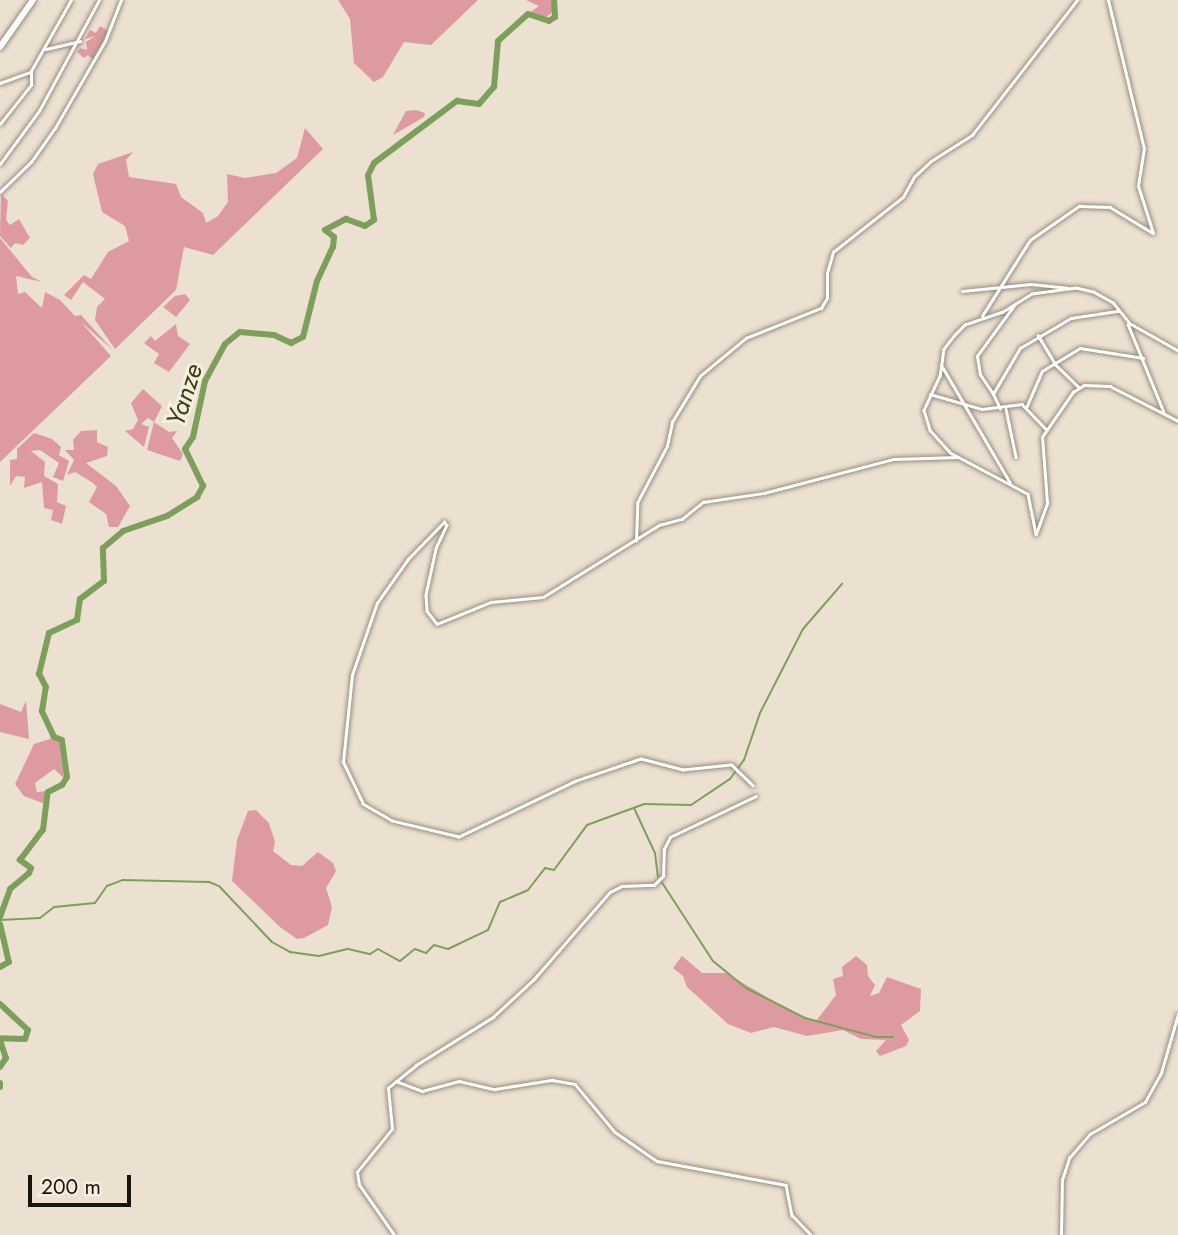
<!DOCTYPE html>
<html>
<head>
<meta charset="utf-8">
<style>
  body { margin:0 }
  #map { position:relative; width:1178px; height:1235px; overflow:hidden; background:#ece0d1; font-family:Jost,sans-serif }
  div>[style] { position:absolute }
  .green>* { inset:0; background:#dd9ba1 }
  .stream>* { height:2px; margin:-1px; padding:0 1px; transform-origin:1px; border-radius:1px; background:#7d9f5c }
  .river>* { height:6px; margin:-3px; padding:0 3px; transform-origin:3px; border-radius:3px; background:#7d9f5c }
  .roads { filter:drop-shadow(0 0 2px #93887b) drop-shadow(0 0 2px #93887b) }
  .street>* { height:2.5px; margin:-1.25px; padding:0 1.25px; transform-origin:1.25px; border-radius:1.25px; background:#fff }
  .highway>* { height:6px; margin:-3px; padding:0 3px; transform-origin:3px; border-radius:3px; background:#fff }
  span { translate:-50% -50%; white-space:nowrap; text-align:center; line-height:1.15; -webkit-text-stroke:6px #f9edde; paint-order:stroke }
  .water-label { font-size:26px; color:#2f4515; font-style:italic }
  .scale { position:absolute; left:28px; top:1175px; width:103px; height:32px; box-sizing:border-box; border:4px solid #18140f; border-top:0; padding-left:9px; font-size:21px; line-height:24px; white-space:nowrap; color:#18140f; -webkit-text-stroke:5px #f9edde; paint-order:stroke }
</style>
</head>
<body>
<div id="map">
  <div class="green">
    <i style="clip-path:polygon(338px 0,478px 0,431px 45px,404px 42px,383px 77px,374px 82px,354px 63px,350px 19px)"></i>
    <i style="clip-path:polygon(526px 0,554px 0,554px 11px,545px 18px,529px 13px,539px 6px)"></i>
    <i style="clip-path:polygon(100px 26px,108px 31px,104px 41px,93px 60px,88px 55px,84px 58px,77px 52px,80px 48px,87px 50px,86px 42px,95px 36px,85px 39px,90px 30px,96px 33px)"></i>
    <i style="clip-path:polygon(416px 110px,425px 113px,424px 117px,393px 135px,406px 111px)"></i>
    <i style="clip-path:polygon(305px 128px,323px 149px,213px 255px,184px 247px,176px 290px,115px 349px,95px 320px,97px 307px,105px 299px,83px 282px,71px 300px,64px 295px,84px 275px,91px 279px,108px 252px,129px 241px,125px 226px,102px 212px,93px 174px,98px 164px,133px 152px,126px 160px,129px 177px,176px 184px,181px 197px,203px 213px,206px 223px,218px 216px,228px 202px,227px 174px,245px 178px,276px 173px,297px 158px)"></i>
    <i style="clip-path:polygon(1px 193px,8px 201px,6px 220px,10px 225px,19px 219px,30px 238px,23px 245px,15px 243px,11px 248px,0 236px)"></i>
    <i style="clip-path:polygon(0 238px,32px 277px,42px 282px,16px 276px,18px 294px,25px 292px,42px 308px,45px 292px,60px 300px,75px 316px,81px 315px,113px 350px,81px 322px,111px 356px,0 462px)"></i>
    <i style="clip-path:polygon(185px 294px,190px 300px,176px 317px,163px 307px,175px 296px)"></i>
    <i style="clip-path:polygon(176px 324px,178px 336px,190px 344px,169px 372px,154px 363px,159px 354px,144px 343px,151px 336px,155px 341px)"></i>
    <i style="clip-path:polygon(143px 389px,162px 406px,154px 422px,148px 418px,141px 424px,149px 427px,144px 447px,125px 431px,133px 429px,138px 420px,131px 403px)"></i>
    <i style="clip-path:polygon(154px 422px,169px 432px,177px 431px,172px 438px,183px 454px,180px 461px,147px 450px)"></i>
    <i style="clip-path:polygon(97px 430px,97px 442px,108px 447px,107px 456px,86px 463px,116px 486px,130px 506px,118px 527px,109px 527px,106px 514px,89px 502px,97px 487px,93px 483px,75px 472px,67px 475px,74px 460px,65px 450px,74px 450px,73px 440px,81px 431px)"></i>
    <i style="clip-path:polygon(34px 433px,52px 439px,61px 447px,59px 455px,69px 461px,63px 481px,53px 477px,59px 463px,40px 450px,31px 451px,45px 462px,44px 476px,58px 484px,57px 502px,66px 506px,62px 524px,51px 520px,53px 510px,44px 508px,42px 482px,24px 488px,25px 477px,16px 476px,10px 486px,10px 460px,17px 459px,17px 449px)"></i>
    <i style="clip-path:polygon(26px 701px,29px 739px,0 732px,0 704px,21px 712px)"></i>
    <i style="clip-path:polygon(50px 739px,59px 741px,64px 778px,54px 769px,35px 783px,37px 792px,46px 791px,45px 804px,24px 796px,15px 784px,34px 744px)"></i>
    <i style="clip-path:polygon(256px 810px,269px 823px,275px 842px,273px 851px,291px 865px,302px 866px,318px 852px,333px 863px,336px 871px,326px 888px,332px 907px,328px 925px,304px 938px,297px 939px,280px 927px,232px 881px,237px 840px,248px 811px)"></i>
    <i style="clip-path:polygon(682px 956px,702px 973px,726px 973px,795px 1014px,816px 1021px,836px 995px,833px 979px,843px 976px,842px 967px,856px 956px,867px 965px,868px 976px,875px 985px,870px 996px,879px 993px,887px 977px,921px 989px,920px 1011px,901px 1025px,909px 1040px,906px 1046px,880px 1056px,876px 1051px,886px 1040px,861px 1039px,843px 1030px,807px 1036px,774px 1027px,751px 1033px,728px 1024px,687px 987px,683px 976px,673px 968px)"></i>
  </div>
  <div class="stream">
    <i style="left:634px;top:808px;width:50px;rotate:65deg"></i>
    <i style="left:655px;top:853px;width:24px;rotate:83deg"></i>
    <i style="left:661px;top:881px;width:95px;rotate:57deg"></i>
    <i style="left:713px;top:961px;width:43px;rotate:39.3deg"></i>
    <i style="left:746px;top:988px;width:66px;rotate:27deg"></i>
    <i style="left:805px;top:1018px;width:73px;rotate:15deg"></i>
    <i style="left:876px;top:1037px;width:17px"></i>
    <i style="left:0;top:920px;width:40px;rotate:-2.9deg"></i>
    <i style="left:40px;top:918px;width:18px;rotate:-38deg"></i>
    <i style="left:54px;top:907px;width:41px;rotate:-5.6deg"></i>
    <i style="left:95px;top:903px;width:21px;rotate:-55deg"></i>
    <i style="left:107px;top:886px;width:17px;rotate:-21deg"></i>
    <i style="left:123px;top:880px;width:86px;rotate:1.3deg"></i>
    <i style="left:209px;top:882px;width:11px;rotate:22deg"></i>
    <i style="left:219px;top:886px;width:77px;rotate:46.6deg"></i>
    <i style="left:272px;top:942px;width:21px;rotate:29deg"></i>
    <i style="left:290px;top:952px;width:29px;rotate:8deg"></i>
    <i style="left:319px;top:956px;width:30px;rotate:-14deg"></i>
    <i style="left:348px;top:949px;width:23px;rotate:13deg"></i>
    <i style="left:370px;top:954px;width:9px;rotate:-32deg"></i>
    <i style="left:378px;top:949px;width:25px;rotate:29deg"></i>
    <i style="left:400px;top:961px;width:19px;rotate:-39deg"></i>
    <i style="left:415px;top:949px;width:12px;rotate:20deg"></i>
    <i style="left:426px;top:953px;width:11px;rotate:-45deg"></i>
    <i style="left:434px;top:945px;width:15px;rotate:16deg"></i>
    <i style="left:448px;top:949px;width:44px;rotate:-25.4deg"></i>
    <i style="left:488px;top:930px;width:30px;rotate:-67deg"></i>
    <i style="left:500px;top:902px;width:30px;rotate:-23deg"></i>
    <i style="left:528px;top:890px;width:28px;rotate:-52deg"></i>
    <i style="left:545px;top:868px;width:9px;rotate:13deg"></i>
    <i style="left:554px;top:870px;width:56px;rotate:-53.7deg"></i>
    <i style="left:587px;top:825px;width:61px;rotate:-20.2deg"></i>
    <i style="left:644px;top:804px;width:47px;rotate:1.2deg"></i>
    <i style="left:691px;top:805px;width:47px;rotate:-33.7deg"></i>
    <i style="left:730px;top:779px;width:24px;rotate:-54deg"></i>
    <i style="left:744px;top:760px;width:50px;rotate:-71.2deg"></i>
    <i style="left:760px;top:713px;width:94px;rotate:-62.9deg"></i>
    <i style="left:803px;top:629px;width:60px;rotate:-49.1deg"></i>
  </div>
  <div class="river">
    <i style="left:0;top:917px;width:30px;rotate:-70deg"></i>
    <i style="left:10px;top:889px;width:25px;rotate:-40deg"></i>
    <i style="left:29px;top:873px;width:5px;rotate:-68deg"></i>
    <i style="left:31px;top:868px;width:14px;rotate:-144deg"></i>
    <i style="left:20px;top:860px;width:38px;rotate:-53deg"></i>
    <i style="left:43px;top:830px;width:38px;rotate:-83deg"></i>
    <i style="left:48px;top:792px;width:16px;rotate:-27deg"></i>
    <i style="left:62px;top:785px;width:9px;rotate:-58deg"></i>
    <i style="left:67px;top:777px;width:37px;rotate:-98deg"></i>
    <i style="left:62px;top:740px;width:9px;rotate:-159deg"></i>
    <i style="left:54px;top:737px;width:29px;rotate:-115deg"></i>
    <i style="left:42px;top:711px;width:24px;rotate:-81deg"></i>
    <i style="left:46px;top:687px;width:15px;rotate:-118deg"></i>
    <i style="left:39px;top:674px;width:42px;rotate:-76.3deg"></i>
    <i style="left:49px;top:633px;width:31px;rotate:-25deg"></i>
    <i style="left:77px;top:620px;width:21px;rotate:-82deg"></i>
    <i style="left:80px;top:599px;width:30px;rotate:-37deg"></i>
    <i style="left:104px;top:581px;width:33px;rotate:-92deg"></i>
    <i style="left:103px;top:548px;width:26px;rotate:-40deg"></i>
    <i style="left:123px;top:531px;width:46px;rotate:-18.8deg"></i>
    <i style="left:167px;top:516px;width:36px;rotate:-32deg"></i>
    <i style="left:197px;top:497px;width:13px;rotate:-61deg"></i>
    <i style="left:203px;top:486px;width:41px;rotate:-115.9deg"></i>
    <i style="left:185px;top:449px;width:14px;rotate:-56deg"></i>
    <i style="left:193px;top:437px;width:57px;rotate:-77.9deg"></i>
    <i style="left:205px;top:381px;width:42px;rotate:-61.6deg"></i>
    <i style="left:225px;top:344px;width:19px;rotate:-39deg"></i>
    <i style="left:240px;top:332px;width:34px;rotate:5deg"></i>
    <i style="left:274px;top:335px;width:19px;rotate:25deg"></i>
    <i style="left:291px;top:343px;width:13px;rotate:-27deg"></i>
    <i style="left:303px;top:337px;width:58px;rotate:-76deg"></i>
    <i style="left:317px;top:281px;width:38px;rotate:-65deg"></i>
    <i style="left:333px;top:247px;width:10px;rotate:-84deg"></i>
    <i style="left:334px;top:237px;width:11px;rotate:-142deg"></i>
    <i style="left:325px;top:230px;width:24px;rotate:-28deg"></i>
    <i style="left:346px;top:219px;width:20px;rotate:20deg"></i>
    <i style="left:365px;top:226px;width:11px;rotate:-34deg"></i>
    <i style="left:374px;top:220px;width:45px;rotate:-97.6deg"></i>
    <i style="left:368px;top:175px;width:13px;rotate:-63deg"></i>
    <i style="left:374px;top:163px;width:104px;rotate:-36.8deg"></i>
    <i style="left:457px;top:101px;width:22px;rotate:8deg"></i>
    <i style="left:479px;top:104px;width:23px;rotate:-49deg"></i>
    <i style="left:494px;top:87px;width:46px;rotate:-85deg"></i>
    <i style="left:498px;top:41px;width:40px;rotate:-42deg"></i>
    <i style="left:528px;top:14px;width:22px;rotate:18deg"></i>
    <i style="left:549px;top:21px;width:7px;rotate:-34deg"></i>
    <i style="left:555px;top:17px;width:17px;rotate:-93deg"></i>
    <i style="left:0;top:924px;width:39px;rotate:77deg"></i>
    <i style="left:9px;top:962px;width:10px;rotate:151deg"></i>
    <i style="left:0;top:1004px;width:38px;rotate:43deg"></i>
    <i style="left:28px;top:1030px;width:9px;rotate:108deg"></i>
    <i style="left:25px;top:1039px;width:25px;rotate:-178deg"></i>
    <i style="left:0;top:1040px;width:19px;rotate:72deg"></i>
    <i style="left:6px;top:1058px;width:11px;rotate:124deg"></i>
    <i style="left:0;top:1083px;width:4px;rotate:90deg"></i>
  </div>
  <div class="roads">
    <div class="street">
      <i style="left:46px;top:49px;width:35px;rotate:-13deg"></i>
      <i style="left:0;top:83px;width:32px;rotate:-20deg"></i>
      <i style="left:0;top:124px;width:50px;rotate:-51.5deg"></i>
      <i style="left:31px;top:85px;width:14px;rotate:-90deg"></i>
      <i style="left:31px;top:71px;width:81px;rotate:-60.6deg"></i>
      <i style="left:0;top:164px;width:66px;rotate:-53.7deg"></i>
      <i style="left:39px;top:111px;width:126px;rotate:-61.6deg"></i>
      <i style="left:0;top:192px;width:43px;rotate:-44.1deg"></i>
      <i style="left:31px;top:162px;width:42px;rotate:-54.8deg"></i>
      <i style="left:55px;top:128px;width:100px;rotate:-60.1deg"></i>
      <i style="left:105px;top:41px;width:44px;rotate:-68.7deg"></i>
      <i style="left:962px;top:291px;width:69px;rotate:-5.8deg"></i>
      <i style="left:1031px;top:284px;width:36px;rotate:6deg"></i>
      <i style="left:982px;top:316px;width:90px;rotate:-57.7deg"></i>
      <i style="left:1030px;top:240px;width:60px;rotate:-34.8deg"></i>
      <i style="left:1079px;top:206px;width:31px;rotate:2deg"></i>
      <i style="left:1110px;top:207px;width:50px;rotate:31.2deg"></i>
      <i style="left:1153px;top:233px;width:49px;rotate:-107.7deg"></i>
      <i style="left:1138px;top:186px;width:37px;rotate:-81deg"></i>
      <i style="left:1144px;top:149px;width:153px;rotate:-103.6deg"></i>
      <i style="left:1128px;top:324px;width:95px;rotate:67.8deg"></i>
      <i style="left:1038px;top:335px;width:35px;rotate:59deg"></i>
      <i style="left:1056px;top:365px;width:32px;rotate:44deg"></i>
      <i style="left:1178px;top:351px;width:55px;rotate:-150.6deg"></i>
      <i style="left:1130px;top:324px;width:27px;rotate:-129deg"></i>
      <i style="left:1113px;top:303px;width:23px;rotate:-151deg"></i>
      <i style="left:1093px;top:292px;width:17px;rotate:-167deg"></i>
      <i style="left:1076px;top:288px;width:44px;rotate:172.2deg"></i>
      <i style="left:1032px;top:294px;width:34px;rotate:148deg"></i>
      <i style="left:1003px;top:312px;width:40px;rotate:161.1deg"></i>
      <i style="left:965px;top:325px;width:14px;rotate:135deg"></i>
      <i style="left:955px;top:335px;width:18px;rotate:128deg"></i>
      <i style="left:944px;top:349px;width:27px;rotate:98deg"></i>
      <i style="left:940px;top:376px;width:38px;rotate:115deg"></i>
      <i style="left:924px;top:410px;width:21px;rotate:73deg"></i>
      <i style="left:930px;top:430px;width:31px;rotate:48deg"></i>
      <i style="left:951px;top:453px;width:87px;rotate:28deg"></i>
      <i style="left:1028px;top:494px;width:41px;rotate:78.7deg"></i>
      <i style="left:1036px;top:534px;width:33px;rotate:-70deg"></i>
      <i style="left:1047px;top:503px;width:66px;rotate:-94.3deg"></i>
      <i style="left:1042px;top:437px;width:55px;rotate:-55.4deg"></i>
      <i style="left:1073px;top:392px;width:13px;rotate:-32deg"></i>
      <i style="left:1084px;top:385px;width:26px;rotate:2deg"></i>
      <i style="left:1110px;top:386px;width:76px;rotate:27.2deg"></i>
      <i style="left:942px;top:366px;width:137px;rotate:59.7deg"></i>
      <i style="left:930px;top:394px;width:54px;rotate:16.1deg"></i>
      <i style="left:982px;top:409px;width:40px;rotate:-7.1deg"></i>
      <i style="left:1022px;top:404px;width:36px;rotate:46deg"></i>
      <i style="left:993px;top:394px;width:23px;rotate:-124deg"></i>
      <i style="left:980px;top:375px;width:19px;rotate:-99deg"></i>
      <i style="left:977px;top:356px;width:64px;rotate:-53.8deg"></i>
      <i style="left:1026px;top:408px;width:40px;rotate:-66.6deg"></i>
      <i style="left:1042px;top:371px;width:44px;rotate:-31.2deg"></i>
      <i style="left:1080px;top:348px;width:64px;rotate:9deg"></i>
      <i style="left:1000px;top:409px;width:17px;rotate:-115deg"></i>
      <i style="left:993px;top:394px;width:53px;rotate:-59.6deg"></i>
      <i style="left:1020px;top:348px;width:59px;rotate:-30.5deg"></i>
      <i style="left:1071px;top:318px;width:48px;rotate:-8.5deg"></i>
      <i style="left:1006px;top:409px;width:49px;rotate:78.2deg"></i>
      <i style="left:636px;top:541px;width:38px;rotate:-88deg"></i>
      <i style="left:637px;top:503px;width:64px;rotate:-62.2deg"></i>
      <i style="left:667px;top:446px;width:25px;rotate:-78deg"></i>
      <i style="left:672px;top:422px;width:54px;rotate:-58.7deg"></i>
      <i style="left:700px;top:376px;width:60px;rotate:-39.6deg"></i>
      <i style="left:746px;top:338px;width:81px;rotate:-21.8deg"></i>
      <i style="left:821px;top:308px;width:12px;rotate:-59deg"></i>
      <i style="left:827px;top:298px;width:25px;rotate:-90deg"></i>
      <i style="left:827px;top:273px;width:22px;rotate:-74deg"></i>
      <i style="left:833px;top:252px;width:89px;rotate:-38.2deg"></i>
      <i style="left:903px;top:197px;width:23px;rotate:-61deg"></i>
      <i style="left:914px;top:177px;width:23px;rotate:-43deg"></i>
      <i style="left:931px;top:161px;width:49px;rotate:-32.4deg"></i>
      <i style="left:972px;top:135px;width:171px;rotate:-52.1deg"></i>
      <i style="left:753px;top:786px;width:30px;rotate:-136deg"></i>
      <i style="left:731px;top:765px;width:48px;rotate:174.1deg"></i>
      <i style="left:683px;top:770px;width:43px;rotate:-165.3deg"></i>
      <i style="left:641px;top:759px;width:69px;rotate:161.3deg"></i>
      <i style="left:576px;top:781px;width:130px;rotate:154.4deg"></i>
      <i style="left:459px;top:837px;width:69px;rotate:-166.6deg"></i>
      <i style="left:392px;top:821px;width:34px;rotate:-150deg"></i>
      <i style="left:363px;top:804px;width:47px;rotate:-115.5deg"></i>
      <i style="left:343px;top:762px;width:87px;rotate:-84.1deg"></i>
      <i style="left:352px;top:675px;width:76px;rotate:-70.9deg"></i>
      <i style="left:377px;top:603px;width:54px;rotate:-54.8deg"></i>
      <i style="left:408px;top:559px;width:52px;rotate:-45.8deg"></i>
      <i style="left:444px;top:522px;width:4px;rotate:45deg"></i>
      <i style="left:447px;top:525px;width:26px;rotate:115deg"></i>
      <i style="left:436px;top:549px;width:47px;rotate:102.3deg"></i>
      <i style="left:426px;top:595px;width:16px;rotate:86deg"></i>
      <i style="left:427px;top:611px;width:16px;rotate:52deg"></i>
      <i style="left:437px;top:624px;width:58px;rotate:-22.2deg"></i>
      <i style="left:491px;top:602px;width:52px;rotate:-5.5deg"></i>
      <i style="left:543px;top:597px;width:137px;rotate:-31.8deg"></i>
      <i style="left:659px;top:525px;width:24px;rotate:-15deg"></i>
      <i style="left:682px;top:519px;width:27px;rotate:-39deg"></i>
      <i style="left:703px;top:502px;width:62px;rotate:-8.4deg"></i>
      <i style="left:764px;top:493px;width:134px;rotate:-14.7deg"></i>
      <i style="left:894px;top:459px;width:64px;rotate:-1.8deg"></i>
      <i style="left:396px;top:1081px;width:28px;rotate:21deg"></i>
      <i style="left:422px;top:1091px;width:38px;rotate:-15deg"></i>
      <i style="left:459px;top:1081px;width:37px;rotate:13deg"></i>
      <i style="left:495px;top:1089px;width:58px;rotate:-9deg"></i>
      <i style="left:552px;top:1080px;width:23px;rotate:10deg"></i>
      <i style="left:575px;top:1084px;width:62px;rotate:50.2deg"></i>
      <i style="left:615px;top:1132px;width:51px;rotate:34.6deg"></i>
      <i style="left:657px;top:1161px;width:131px;rotate:10.5deg"></i>
      <i style="left:786px;top:1185px;width:31px;rotate:79deg"></i>
      <i style="left:792px;top:1215px;width:28px;rotate:46deg"></i>
      <i style="left:394px;top:1235px;width:61px;rotate:-125deg"></i>
      <i style="left:359px;top:1185px;width:13px;rotate:-99deg"></i>
      <i style="left:357px;top:1172px;width:55px;rotate:-50.9deg"></i>
      <i style="left:392px;top:1129px;width:41px;rotate:-95.6deg"></i>
      <i style="left:388px;top:1088px;width:36px;rotate:-39deg"></i>
      <i style="left:416px;top:1065px;width:91px;rotate:-31.9deg"></i>
      <i style="left:493px;top:1017px;width:56px;rotate:-42.8deg"></i>
      <i style="left:534px;top:979px;width:116px;rotate:-48.9deg"></i>
      <i style="left:610px;top:892px;width:13px;rotate:-27deg"></i>
      <i style="left:622px;top:886px;width:32px;rotate:-2deg"></i>
      <i style="left:654px;top:885px;width:13px;rotate:-45deg"></i>
      <i style="left:663px;top:876px;width:27px;rotate:-88deg"></i>
      <i style="left:664px;top:849px;width:13px;rotate:-63deg"></i>
      <i style="left:670px;top:837px;width:95px;rotate:-25.5deg"></i>
      <i style="left:1061px;top:1235px;width:55px;rotate:-89deg"></i>
      <i style="left:1062px;top:1180px;width:23px;rotate:-72deg"></i>
      <i style="left:1069px;top:1158px;width:32px;rotate:-49deg"></i>
      <i style="left:1090px;top:1134px;width:64px;rotate:-30.2deg"></i>
      <i style="left:1145px;top:1102px;width:33px;rotate:-61deg"></i>
      <i style="left:1161px;top:1073px;width:61px;rotate:-73.9deg"></i>
    </div>
    <div class="highway">
      <i style="left:0;top:47px;width:57px;rotate:-54.9deg"></i>
    </div>
  </div>
  <div class="water-label">
    <span style="left:185px;top:395px;rotate:-72deg">Yanze</span>
  </div>
  <div class="scale">200 m</div>
</div>
</body>
</html>
